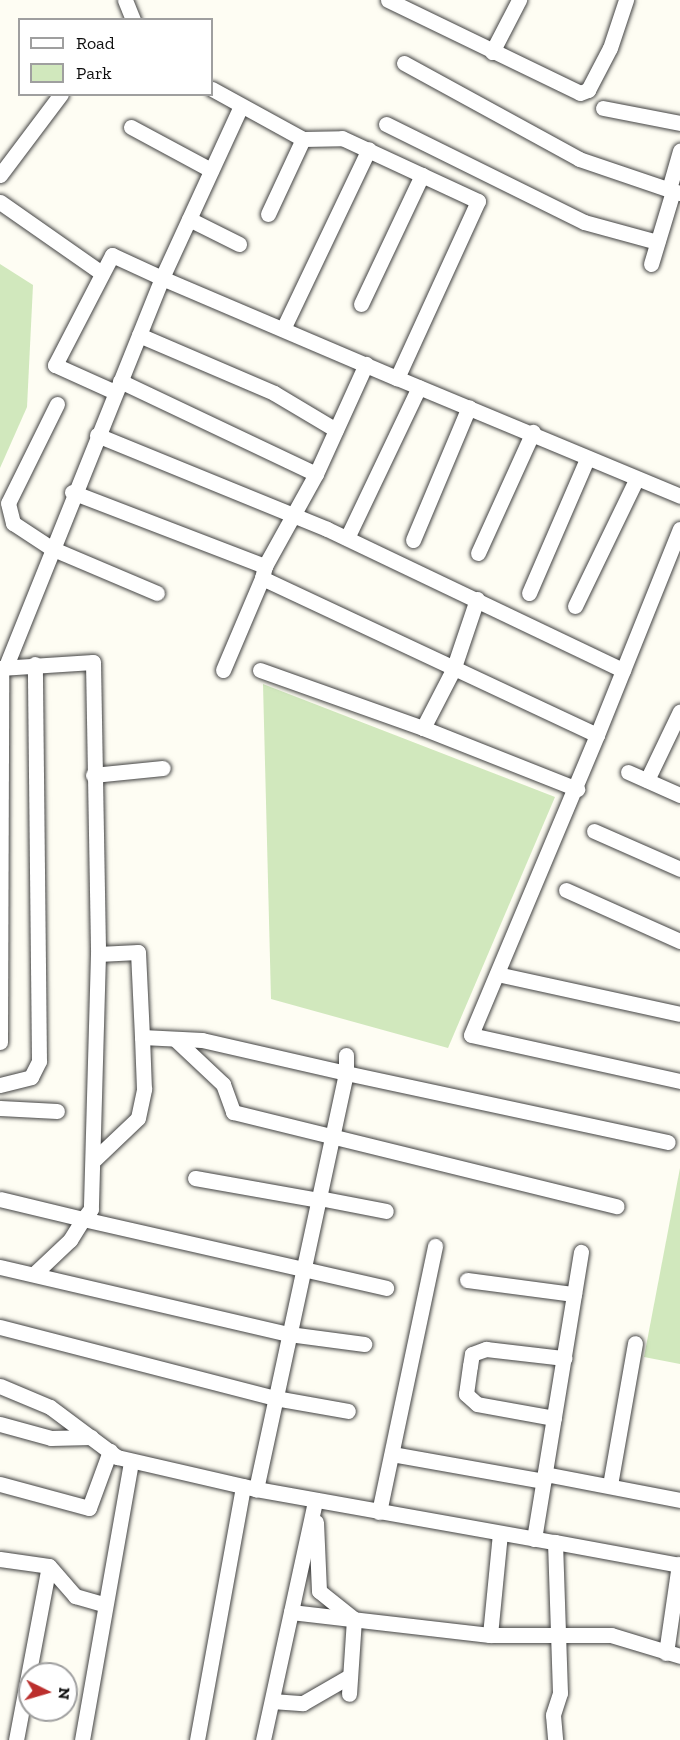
<!DOCTYPE html>
<html>
<head>
<meta charset="utf-8">
<style>
  body { margin:0 }
  #map { position:relative; width:680px; height:1740px; overflow:hidden; background:#fefdf3; font-family:"Zilla Slab",serif }
  div>[style] { position:absolute }
  .green>* { inset:0; background:#d1e8bd }
  .roads { filter:drop-shadow(0 0 2px #434343) drop-shadow(0 0 2px #434343) }
  .minor>* { height:15px; margin:-7.5px; padding:0 7.5px; transform-origin:7.5px; border-radius:7.5px; background:#fff }
  span { translate:-50% -50%; white-space:nowrap; text-align:center; line-height:1.15; -webkit-text-stroke:6px #fff; paint-order:stroke }
  .legend { position:absolute; left:18px; top:18px; width:195px; height:78px; box-sizing:border-box; background:#fff; border:2px solid #9f9f9f; margin:0; padding:8px 10px; list-style:none; font-size:18px; color:#101010 }
  .legend li { display:flex; align-items:center; gap:12px; height:30px }
  .legend b { width:30px; border:2px solid #9f9f9f }
  .north { position:absolute; left:18px; top:1662px; width:60px; height:60px; box-sizing:border-box; background:#fff; border:2px solid #9f9f9f; border-radius:50%; rotate:95deg; font-size:16px; font-weight:700; line-height:24px; text-align:center; color:#101010 }
  .north::after { content:''; display:block; margin:auto; width:21px; height:27px; background:#bb2f2d; clip-path:polygon(50% 0,100% 100%,50% 72%,0 100%) }
</style>
</head>
<body>
<div id="map">
  <div class="green">
    <i style="clip-path:polygon(0 264px,33px 285px,27px 407px,0 468px)"></i>
    <i style="clip-path:polygon(263px 684px,555px 797px,448px 1048px,271px 999px)"></i>
    <i style="clip-path:polygon(680px 1168px,680px 1364px,644px 1357px)"></i>
  </div>
  <div class="roads">
    <div class="minor">
      <i style="left:125px;top:0;width:22px;rotate:68deg"></i>
      <i style="left:388px;top:0;width:213px;rotate:25.8deg"></i>
      <i style="left:580px;top:93px;width:9px;rotate:-21deg"></i>
      <i style="left:588px;top:90px;width:47px;rotate:-62.4deg"></i>
      <i style="left:610px;top:48px;width:51px;rotate:-71.6deg"></i>
      <i style="left:492px;top:52px;width:59px;rotate:-62.6deg"></i>
      <i style="left:404px;top:63px;width:200px;rotate:28.7deg"></i>
      <i style="left:579px;top:159px;width:99px;rotate:18.8deg"></i>
      <i style="left:212px;top:89px;width:104px;rotate:28.8deg"></i>
      <i style="left:303px;top:139px;width:39px;rotate:-1deg"></i>
      <i style="left:342px;top:138px;width:150px;rotate:24.9deg"></i>
      <i style="left:478px;top:201px;width:195px;rotate:114.6deg"></i>
      <i style="left:397px;top:378px;width:307px;rotate:22.6deg"></i>
      <i style="left:241px;top:106px;width:189px;rotate:114.7deg"></i>
      <i style="left:162px;top:278px;width:255px;rotate:23.1deg"></i>
      <i style="left:603px;top:108px;width:78px;rotate:11deg"></i>
      <i style="left:386px;top:124px;width:221px;rotate:26.3deg"></i>
      <i style="left:584px;top:222px;width:76px;rotate:15.3deg"></i>
      <i style="left:131px;top:127px;width:91px;rotate:28.3deg"></i>
      <i style="left:0;top:175px;width:101px;rotate:-53deg"></i>
      <i style="left:669px;top:189px;width:40px;rotate:-74deg"></i>
      <i style="left:0;top:202px;width:122px;rotate:35deg"></i>
      <i style="left:268px;top:214px;width:83px;rotate:-65deg"></i>
      <i style="left:189px;top:219px;width:56px;rotate:26.6deg"></i>
      <i style="left:651px;top:264px;width:76px;rotate:-73.2deg"></i>
      <i style="left:673px;top:191px;width:7px;rotate:16deg"></i>
      <i style="left:361px;top:304px;width:143px;rotate:-64.7deg"></i>
      <i style="left:283px;top:329px;width:199px;rotate:-64.5deg"></i>
      <i style="left:139px;top:335px;width:147px;rotate:23.2deg"></i>
      <i style="left:274px;top:393px;width:72px;rotate:30.8deg"></i>
      <i style="left:120px;top:381px;width:217px;rotate:25.4deg"></i>
      <i style="left:57px;top:404px;width:110px;rotate:116.3deg"></i>
      <i style="left:8px;top:503px;width:21px;rotate:76deg"></i>
      <i style="left:13px;top:523px;width:45px;rotate:33.3deg"></i>
      <i style="left:51px;top:548px;width:115px;rotate:23deg"></i>
      <i style="left:97px;top:435px;width:248px;rotate:22.2deg"></i>
      <i style="left:327px;top:529px;width:328px;rotate:25.5deg"></i>
      <i style="left:72px;top:492px;width:207px;rotate:21deg"></i>
      <i style="left:265px;top:566px;width:105px;rotate:-61deg"></i>
      <i style="left:316px;top:474px;width:121px;rotate:-65.6deg"></i>
      <i style="left:347px;top:538px;width:167px;rotate:-64.5deg"></i>
      <i style="left:413px;top:540px;width:144px;rotate:-67.2deg"></i>
      <i style="left:478px;top:553px;width:133px;rotate:-65.6deg"></i>
      <i style="left:265px;top:566px;width:12px;rotate:104deg"></i>
      <i style="left:262px;top:578px;width:370px;rotate:25.1deg"></i>
      <i style="left:597px;top:735px;width:222px;rotate:-68.1deg"></i>
      <i style="left:529px;top:593px;width:146px;rotate:-66.6deg"></i>
      <i style="left:575px;top:606px;width:140px;rotate:-64.2deg"></i>
      <i style="left:6px;top:666px;width:418px;rotate:-68.1deg"></i>
      <i style="left:162px;top:278px;width:55px;rotate:-155.3deg"></i>
      <i style="left:112px;top:255px;width:124px;rotate:117.4deg"></i>
      <i style="left:55px;top:365px;width:66px;rotate:24.2deg"></i>
      <i style="left:0;top:668px;width:93px;rotate:-3.7deg"></i>
      <i style="left:93px;top:662px;width:292px;rotate:89deg"></i>
      <i style="left:98px;top:954px;width:255px;rotate:91.6deg"></i>
      <i style="left:91px;top:1209px;width:13px;rotate:129deg"></i>
      <i style="left:83px;top:1219px;width:85px;rotate:-166.5deg"></i>
      <i style="left:223px;top:670px;width:100px;rotate:-67deg"></i>
      <i style="left:260px;top:670px;width:173px;rotate:19.6deg"></i>
      <i style="left:423px;top:728px;width:65px;rotate:-62.7deg"></i>
      <i style="left:453px;top:670px;width:75px;rotate:-71.3deg"></i>
      <i style="left:423px;top:728px;width:166px;rotate:21.6deg"></i>
      <i style="left:597px;top:735px;width:325px;rotate:112.8deg"></i>
      <i style="left:471px;top:1035px;width:214px;rotate:12.4deg"></i>
      <i style="left:628px;top:772px;width:57px;rotate:23.9deg"></i>
      <i style="left:93px;top:775px;width:70px;rotate:-5.7deg"></i>
      <i style="left:647px;top:780px;width:76px;rotate:-64.4deg"></i>
      <i style="left:594px;top:831px;width:94px;rotate:23.8deg"></i>
      <i style="left:566px;top:890px;width:125px;rotate:24.1deg"></i>
      <i style="left:98px;top:954px;width:40px;rotate:-2.9deg"></i>
      <i style="left:138px;top:952px;width:85px;rotate:87.3deg"></i>
      <i style="left:142px;top:1037px;width:60px;rotate:2.9deg"></i>
      <i style="left:202px;top:1040px;width:148px;rotate:12.9deg"></i>
      <i style="left:346px;top:1073px;width:426px;rotate:102.2deg"></i>
      <i style="left:256px;top:1489px;width:304px;rotate:10.1deg"></i>
      <i style="left:555px;top:1542px;width:151px;rotate:88.1deg"></i>
      <i style="left:560px;top:1693px;width:23px;rotate:108deg"></i>
      <i style="left:553px;top:1715px;width:25px;rotate:85deg"></i>
      <i style="left:497px;top:974px;width:187px;rotate:12.3deg"></i>
      <i style="left:175px;top:1039px;width:66px;rotate:43.2deg"></i>
      <i style="left:223px;top:1084px;width:30px;rotate:70deg"></i>
      <i style="left:233px;top:1112px;width:395px;rotate:13.8deg"></i>
      <i style="left:0;top:1042px;width:374px;rotate:-89.8deg"></i>
      <i style="left:346px;top:1055px;width:18px;rotate:90deg"></i>
      <i style="left:346px;top:1073px;width:329px;rotate:12.1deg"></i>
      <i style="left:0;top:1085px;width:32px;rotate:-14deg"></i>
      <i style="left:31px;top:1077px;width:18px;rotate:-63deg"></i>
      <i style="left:39px;top:1061px;width:397px;rotate:-90.6deg"></i>
      <i style="left:0;top:1108px;width:57px;rotate:3deg"></i>
      <i style="left:95px;top:1159px;width:59px;rotate:-43.6deg"></i>
      <i style="left:138px;top:1118px;width:30px;rotate:-78deg"></i>
      <i style="left:144px;top:1089px;width:52px;rotate:-92.2deg"></i>
      <i style="left:195px;top:1178px;width:125px;rotate:10.1deg"></i>
      <i style="left:319px;top:1198px;width:68px;rotate:11deg"></i>
      <i style="left:0;top:1267px;width:297px;rotate:13.1deg"></i>
      <i style="left:289px;top:1334px;width:76px;rotate:7.6deg"></i>
      <i style="left:34px;top:1274px;width:50px;rotate:-43.4deg"></i>
      <i style="left:70px;top:1240px;width:25px;rotate:-58deg"></i>
      <i style="left:83px;top:1219px;width:311px;rotate:12.8deg"></i>
      <i style="left:467px;top:1280px;width:108px;rotate:7.5deg"></i>
      <i style="left:0;top:1327px;width:284px;rotate:14.5deg"></i>
      <i style="left:275px;top:1398px;width:74px;rotate:10.1deg"></i>
      <i style="left:0;top:1386px;width:54px;rotate:22.8deg"></i>
      <i style="left:50px;top:1407px;width:84px;rotate:36.7deg"></i>
      <i style="left:117px;top:1457px;width:143px;rotate:13deg"></i>
      <i style="left:554px;top:1418px;width:78px;rotate:-169.7deg"></i>
      <i style="left:477px;top:1404px;width:15px;rotate:-138deg"></i>
      <i style="left:466px;top:1394px;width:28px;rotate:-82deg"></i>
      <i style="left:470px;top:1366px;width:12px;rotate:-81deg"></i>
      <i style="left:472px;top:1354px;width:15px;rotate:-20deg"></i>
      <i style="left:486px;top:1349px;width:79px;rotate:6.6deg"></i>
      <i style="left:0;top:1424px;width:53px;rotate:15.4deg"></i>
      <i style="left:51px;top:1438px;width:40px;rotate:-1.4deg"></i>
      <i style="left:392px;top:1454px;width:154px;rotate:10.1deg"></i>
      <i style="left:545px;top:1474px;width:137px;rotate:10.9deg"></i>
      <i style="left:0;top:1484px;width:92px;rotate:15.1deg"></i>
      <i style="left:89px;top:1508px;width:61px;rotate:-69.8deg"></i>
      <i style="left:610px;top:1485px;width:144px;rotate:-80deg"></i>
      <i style="left:379px;top:1512px;width:272px;rotate:-78.1deg"></i>
      <i style="left:316px;top:1522px;width:69px;rotate:87.5deg"></i>
      <i style="left:319px;top:1591px;width:45px;rotate:38.7deg"></i>
      <i style="left:354px;top:1619px;width:75px;rotate:93.8deg"></i>
      <i style="left:534px;top:1539px;width:291px;rotate:-80.7deg"></i>
      <i style="left:555px;top:1542px;width:127px;rotate:10.4deg"></i>
      <i style="left:0;top:1559px;width:49px;rotate:8.1deg"></i>
      <i style="left:49px;top:1566px;width:40px;rotate:49deg"></i>
      <i style="left:75px;top:1596px;width:29px;rotate:16deg"></i>
      <i style="left:291px;top:1612px;width:200px;rotate:6.6deg"></i>
      <i style="left:490px;top:1635px;width:121px"></i>
      <i style="left:611px;top:1635px;width:72px;rotate:16.9deg"></i>
      <i style="left:490px;top:1635px;width:102px;rotate:-84.4deg"></i>
      <i style="left:666px;top:1653px;width:90px;rotate:-81.7deg"></i>
      <i style="left:272px;top:1701px;width:31px;rotate:4deg"></i>
      <i style="left:303px;top:1703px;width:54px;rotate:-29.9deg"></i>
      <i style="left:16px;top:1740px;width:177px;rotate:-79.3deg"></i>
      <i style="left:82px;top:1740px;width:282px;rotate:-80deg"></i>
      <i style="left:197px;top:1740px;width:258px;rotate:-79.7deg"></i>
      <i style="left:263px;top:1740px;width:245px;rotate:-77.7deg"></i>
    </div>
  </div>
  <ul class="legend">
  <li><b style="height:8px;background:#fff"></b>Road</li>
  <li><b style="height:16px;background:#d1e8bd"></b>Park</li>
  </ul>
  <div class="north">N</div>
</div>
</body>
</html>
